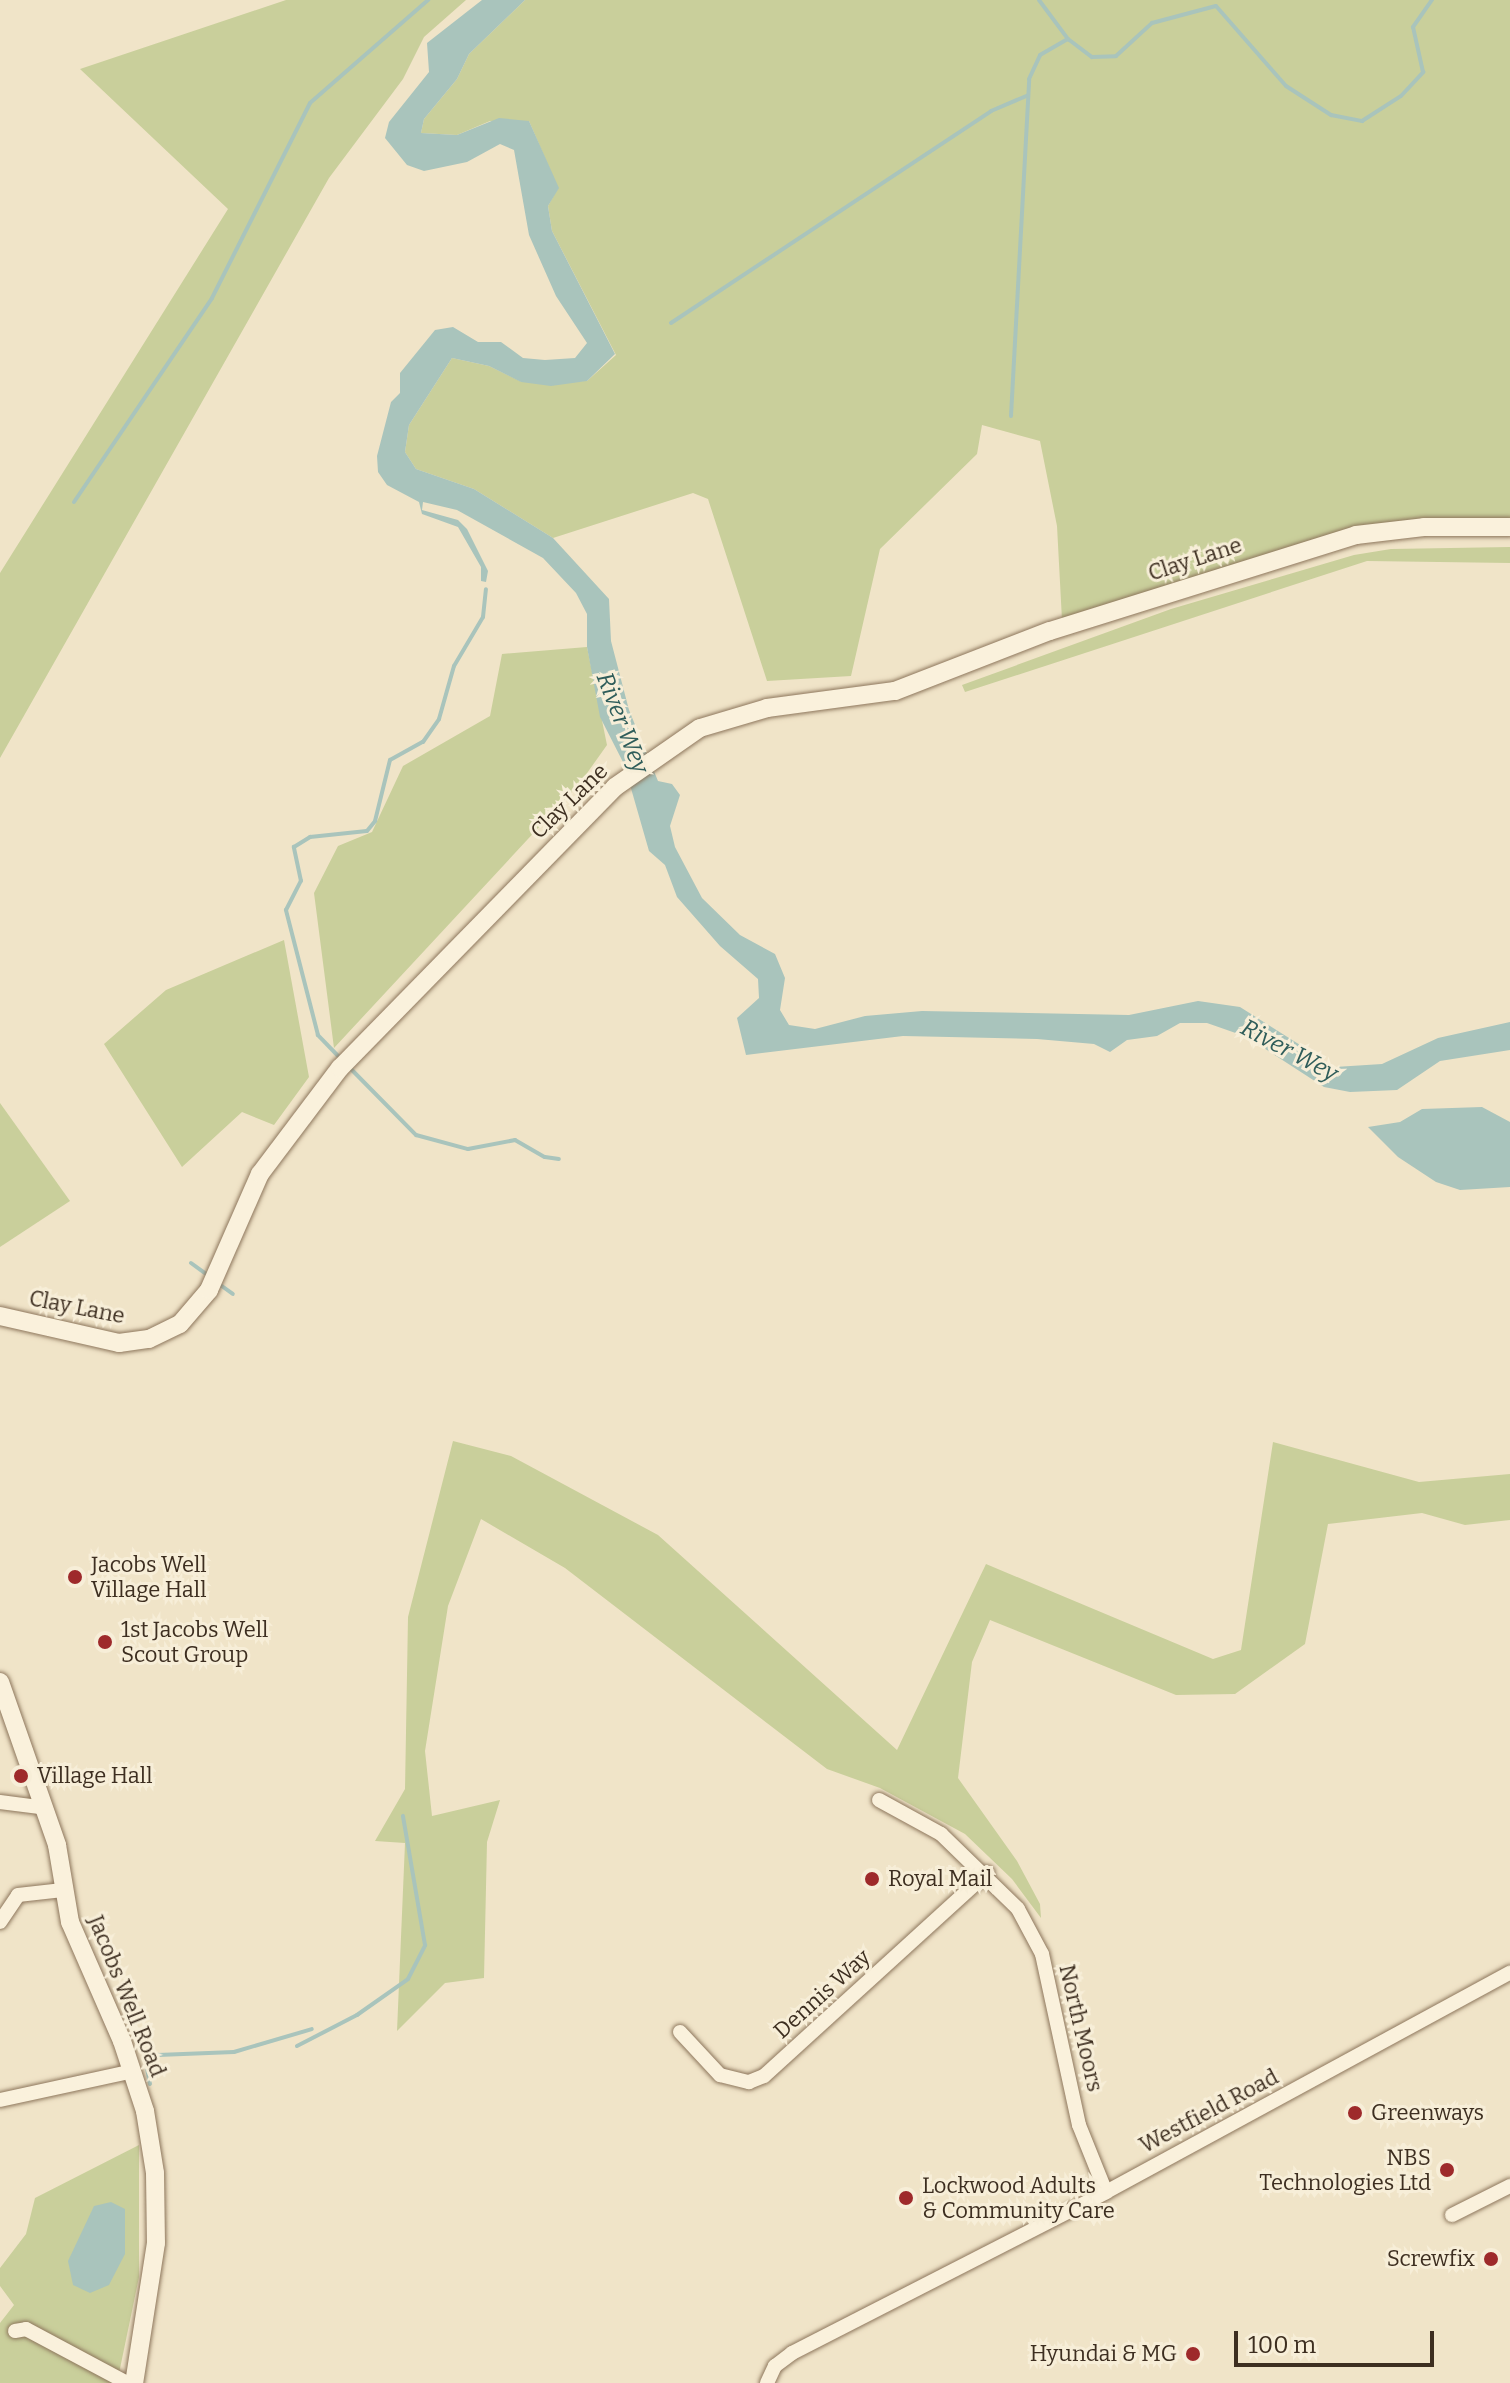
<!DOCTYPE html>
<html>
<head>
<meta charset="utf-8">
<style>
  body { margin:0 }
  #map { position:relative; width:1510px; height:2383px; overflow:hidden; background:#f0e4c8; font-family:Bitter,serif }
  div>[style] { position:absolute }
  .green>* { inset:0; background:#c9cf9b }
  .water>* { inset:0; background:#a9c4bc }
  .stream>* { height:4px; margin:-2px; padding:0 2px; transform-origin:2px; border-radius:2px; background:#a9c4bc }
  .roads { filter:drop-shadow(0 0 2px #8d765c) drop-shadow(0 0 2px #8d765c) }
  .street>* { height:14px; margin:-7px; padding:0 7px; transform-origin:7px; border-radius:7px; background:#faf1dc }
  .secondary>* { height:18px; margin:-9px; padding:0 9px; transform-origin:9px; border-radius:9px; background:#faf1dc }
  .dots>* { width:22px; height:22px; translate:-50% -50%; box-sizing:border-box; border:4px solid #f7eed8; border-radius:50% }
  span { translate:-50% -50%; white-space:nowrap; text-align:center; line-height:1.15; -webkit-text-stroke:6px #f7eed8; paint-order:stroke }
  .street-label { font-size:22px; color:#3d2e20 }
  .poi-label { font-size:22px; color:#3d2e20 }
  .left { translate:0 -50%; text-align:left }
  .right { translate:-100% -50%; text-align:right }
  .water-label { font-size:24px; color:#2f5d5a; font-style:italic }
  .scale { position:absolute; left:1234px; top:2331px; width:200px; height:36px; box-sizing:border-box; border:4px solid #3d2e20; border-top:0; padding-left:10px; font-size:24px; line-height:28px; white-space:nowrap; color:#3d2e20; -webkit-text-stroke:6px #f7eed8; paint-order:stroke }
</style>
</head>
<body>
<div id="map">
  <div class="green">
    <i style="clip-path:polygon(286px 0,466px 0,424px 37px,403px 79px,329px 178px,0 758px,0 573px,228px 209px,80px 69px)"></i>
    <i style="clip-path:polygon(525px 0,1510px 0,1510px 520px,1407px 521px,1062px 620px,1057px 526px,1040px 441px,982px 425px,977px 454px,880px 549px,851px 676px,767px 681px,708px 499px,693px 493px,553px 538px,474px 489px,416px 469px,405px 452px,409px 425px,452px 358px,489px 366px,522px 382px,587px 381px,616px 355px,552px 231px,548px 206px,558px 188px,529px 121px,490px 121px,457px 135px,421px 133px,424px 119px,457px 79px,469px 54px)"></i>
    <i style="clip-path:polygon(1510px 547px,1510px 563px,1367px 561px,965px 692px,962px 685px,1171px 609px,1354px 555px,1391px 549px)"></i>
    <i style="clip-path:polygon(587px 647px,607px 745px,580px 783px,334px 1048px,314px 893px,338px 846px,372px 832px,403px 766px,490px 716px,502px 654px)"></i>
    <i style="clip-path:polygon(284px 940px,309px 1077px,274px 1125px,242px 1112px,182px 1167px,104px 1044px,166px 990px)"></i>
    <i style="clip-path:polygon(0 1103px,70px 1201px,0 1247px)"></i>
    <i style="clip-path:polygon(453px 1441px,511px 1456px,658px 1535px,897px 1750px,986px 1564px,1213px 1659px,1241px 1650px,1273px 1442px,1419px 1482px,1510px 1474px,1510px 1520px,1465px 1525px,1422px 1513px,1328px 1524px,1305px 1644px,1235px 1694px,1176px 1695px,990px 1620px,972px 1662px,958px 1778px,1017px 1861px,1040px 1904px,1041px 1918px,1012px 1879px,965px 1834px,880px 1788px,827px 1769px,565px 1568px,481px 1519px,448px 1606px,425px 1751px,432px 1816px,500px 1800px,487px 1842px,484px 1978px,445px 1983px,397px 2031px,405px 1843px,375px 1841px,405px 1789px,408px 1617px)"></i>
    <i style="clip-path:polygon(139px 2145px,139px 2277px,117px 2383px,0 2383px,0 2323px,14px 2305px,0 2286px,0 2268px,26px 2234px,35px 2198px)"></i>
  </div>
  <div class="water">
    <i style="clip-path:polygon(482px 0,525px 0,469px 54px,457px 79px,424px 119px,421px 133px,457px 135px,499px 118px,529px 121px,559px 188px,548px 206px,552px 231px,615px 354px,587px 381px,551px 386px,521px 382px,489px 366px,452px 358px,409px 425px,405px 452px,416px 469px,474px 489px,553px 538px,609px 599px,611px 641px,629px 710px,658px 781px,672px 784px,680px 795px,670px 826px,675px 847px,702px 898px,740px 935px,775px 954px,785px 978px,780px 1010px,789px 1025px,815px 1029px,865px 1016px,922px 1011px,1129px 1015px,1198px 1001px,1240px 1007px,1335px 1067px,1382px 1064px,1438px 1038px,1510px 1022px,1510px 1050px,1440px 1061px,1397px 1090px,1350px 1092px,1324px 1087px,1247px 1037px,1207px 1023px,1180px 1023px,1157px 1036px,1127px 1040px,1110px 1052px,1094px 1044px,1037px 1039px,903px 1036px,746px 1055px,737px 1018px,759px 998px,758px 979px,720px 946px,677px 897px,665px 865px,649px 851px,624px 764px,600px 717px,587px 647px,587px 614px,576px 593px,543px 558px,457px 510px,423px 502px,422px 510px,458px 520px,467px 529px,488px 571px,486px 582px,481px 581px,481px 567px,458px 527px,422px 514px,419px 502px,387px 485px,378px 472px,377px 456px,391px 402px,400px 393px,400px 373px,435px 330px,453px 327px,478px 342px,501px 342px,523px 358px,545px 360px,575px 358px,587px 343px,556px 296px,529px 235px,514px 150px,500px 144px,467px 162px,424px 171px,407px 165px,385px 138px,389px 122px,429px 72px,427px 43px)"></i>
    <i style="clip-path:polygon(1482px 1107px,1510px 1122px,1510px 1187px,1460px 1190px,1436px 1182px,1398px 1157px,1368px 1127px,1400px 1122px,1422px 1109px)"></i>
    <i style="clip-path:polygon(111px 2202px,125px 2209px,125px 2254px,109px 2285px,90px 2293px,73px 2285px,68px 2261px,94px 2206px)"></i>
  </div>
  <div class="stream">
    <i style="left:1039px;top:0;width:49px;rotate:53.4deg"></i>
    <i style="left:1068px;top:39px;width:30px;rotate:37deg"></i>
    <i style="left:1092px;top:57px;width:24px;rotate:-2deg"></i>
    <i style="left:1116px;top:56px;width:49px;rotate:-42.5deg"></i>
    <i style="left:1152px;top:23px;width:66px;rotate:-14.9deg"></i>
    <i style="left:1216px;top:6px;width:106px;rotate:48.8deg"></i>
    <i style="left:1286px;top:86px;width:54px;rotate:32.8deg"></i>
    <i style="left:1331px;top:115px;width:32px;rotate:11deg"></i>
    <i style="left:1362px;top:121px;width:46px;rotate:-32.7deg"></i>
    <i style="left:1401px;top:96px;width:33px;rotate:-47deg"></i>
    <i style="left:1423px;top:72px;width:46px;rotate:-102.5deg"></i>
    <i style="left:1413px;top:27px;width:33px;rotate:-55deg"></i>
    <i style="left:671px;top:323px;width:384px;rotate:-33.5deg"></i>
    <i style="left:991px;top:111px;width:39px;rotate:-23deg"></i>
    <i style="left:1011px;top:416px;width:337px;rotate:-86.9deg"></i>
    <i style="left:1029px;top:79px;width:26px;rotate:-65deg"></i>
    <i style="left:1040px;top:55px;width:32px;rotate:-30deg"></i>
    <i style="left:74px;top:502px;width:246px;rotate:-55.9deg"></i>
    <i style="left:212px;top:298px;width:218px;rotate:-63.3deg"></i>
    <i style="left:310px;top:103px;width:157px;rotate:-41.1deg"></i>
    <i style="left:342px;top:1060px;width:35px;rotate:-134deg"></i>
    <i style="left:318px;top:1035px;width:129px;rotate:-104.4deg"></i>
    <i style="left:286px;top:910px;width:33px;rotate:-63deg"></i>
    <i style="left:301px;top:881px;width:35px;rotate:-102deg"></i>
    <i style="left:294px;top:847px;width:19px;rotate:-32deg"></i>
    <i style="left:310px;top:837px;width:57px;rotate:-6deg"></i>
    <i style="left:367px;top:831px;width:13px;rotate:-51deg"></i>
    <i style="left:375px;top:821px;width:63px;rotate:-76.2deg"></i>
    <i style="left:390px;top:760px;width:38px;rotate:-29deg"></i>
    <i style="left:423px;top:742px;width:28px;rotate:-55deg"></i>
    <i style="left:439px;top:719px;width:55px;rotate:-74.2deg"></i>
    <i style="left:454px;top:666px;width:57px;rotate:-59.4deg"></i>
    <i style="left:483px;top:617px;width:28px;rotate:-84deg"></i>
    <i style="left:348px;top:1066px;width:97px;rotate:45.4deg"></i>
    <i style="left:416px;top:1135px;width:54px;rotate:15.1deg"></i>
    <i style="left:468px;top:1149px;width:48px;rotate:-10.8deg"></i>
    <i style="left:515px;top:1140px;width:34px;rotate:30deg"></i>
    <i style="left:545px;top:1157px;width:14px;rotate:8deg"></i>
    <i style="left:191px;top:1263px;width:22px;rotate:36deg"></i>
    <i style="left:219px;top:1284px;width:17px;rotate:36deg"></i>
    <i style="left:297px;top:2046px;width:68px;rotate:-27.3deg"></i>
    <i style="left:357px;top:2015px;width:62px;rotate:-35.2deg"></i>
    <i style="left:408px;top:1979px;width:38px;rotate:-63deg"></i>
    <i style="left:425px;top:1945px;width:131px;rotate:-99.7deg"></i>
    <i style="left:150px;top:2084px;width:20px;rotate:-101deg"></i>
    <i style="left:146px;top:2064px;width:15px;rotate:-37deg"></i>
    <i style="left:158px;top:2055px;width:76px;rotate:-2.3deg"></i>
    <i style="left:234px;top:2052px;width:81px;rotate:-16.4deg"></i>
  </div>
  <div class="roads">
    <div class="street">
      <i style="left:879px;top:1800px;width:71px;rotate:28.7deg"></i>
      <i style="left:941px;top:1834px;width:107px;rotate:44.2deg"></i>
      <i style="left:1018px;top:1909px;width:51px;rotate:61.9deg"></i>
      <i style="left:1042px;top:1954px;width:175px;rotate:77.8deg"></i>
      <i style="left:1079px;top:2125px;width:72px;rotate:68.1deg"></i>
      <i style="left:0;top:1802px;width:46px;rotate:7.4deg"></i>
      <i style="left:0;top:1922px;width:32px;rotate:-56deg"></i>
      <i style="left:18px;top:1895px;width:45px;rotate:-6.3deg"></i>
      <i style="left:680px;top:2032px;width:59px;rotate:47.1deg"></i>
      <i style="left:720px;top:2075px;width:30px;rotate:14deg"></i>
      <i style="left:749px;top:2082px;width:16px;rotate:-22deg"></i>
      <i style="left:764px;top:2076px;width:302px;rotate:-42.3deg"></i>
      <i style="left:0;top:2100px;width:136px;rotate:-12.3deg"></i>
      <i style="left:1452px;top:2215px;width:65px;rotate:-26.6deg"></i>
      <i style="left:15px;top:2331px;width:11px;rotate:-10deg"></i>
      <i style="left:26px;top:2329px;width:115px;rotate:28.1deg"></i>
      <i style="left:767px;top:2383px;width:19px;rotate:-65deg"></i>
      <i style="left:775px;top:2366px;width:21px;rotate:-37deg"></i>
      <i style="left:792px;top:2353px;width:353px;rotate:-27.1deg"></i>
      <i style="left:1106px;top:2192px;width:460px;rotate:-28.5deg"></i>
    </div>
    <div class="secondary">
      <i style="left:0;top:1316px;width:122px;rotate:12.8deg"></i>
      <i style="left:119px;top:1343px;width:30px;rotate:-8deg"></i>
      <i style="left:149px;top:1339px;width:34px;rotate:-26deg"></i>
      <i style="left:180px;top:1324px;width:45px;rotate:-49.5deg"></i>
      <i style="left:209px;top:1290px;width:127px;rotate:-66.3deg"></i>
      <i style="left:260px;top:1174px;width:133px;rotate:-53deg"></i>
      <i style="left:340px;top:1068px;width:393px;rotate:-45.6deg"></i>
      <i style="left:615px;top:787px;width:103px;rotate:-34.8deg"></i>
      <i style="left:700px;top:728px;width:70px;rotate:-16.6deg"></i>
      <i style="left:767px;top:708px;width:129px;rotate:-7.6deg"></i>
      <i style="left:895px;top:691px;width:166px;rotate:-21.2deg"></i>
      <i style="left:1050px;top:631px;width:321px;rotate:-17.4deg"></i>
      <i style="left:1356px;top:535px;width:68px;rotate:-6.7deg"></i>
      <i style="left:1424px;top:527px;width:86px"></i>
      <i style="left:0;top:1682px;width:173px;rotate:70.7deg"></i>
      <i style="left:57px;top:1845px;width:78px;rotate:80.4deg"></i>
      <i style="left:70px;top:1922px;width:130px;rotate:66.4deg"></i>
      <i style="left:122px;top:2041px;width:74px;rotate:71.8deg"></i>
      <i style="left:145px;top:2111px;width:63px;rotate:80.8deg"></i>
      <i style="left:155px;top:2173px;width:70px;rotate:89.2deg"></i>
      <i style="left:156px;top:2243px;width:142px;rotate:98.9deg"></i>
    </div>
  </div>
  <div class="dots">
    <i style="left:75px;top:1577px;background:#9e2a2b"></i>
    <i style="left:105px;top:1642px;background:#9e2a2b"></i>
    <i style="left:21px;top:1776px;background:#9e2a2b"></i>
    <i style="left:872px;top:1879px;background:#9e2a2b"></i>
    <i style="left:1355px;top:2113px;background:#9e2a2b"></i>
    <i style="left:1447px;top:2170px;background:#9e2a2b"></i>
    <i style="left:906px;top:2198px;background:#9e2a2b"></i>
    <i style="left:1491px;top:2259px;background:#9e2a2b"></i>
    <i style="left:1193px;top:2354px;background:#9e2a2b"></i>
  </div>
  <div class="street-label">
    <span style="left:1195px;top:559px;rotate:-18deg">Clay Lane</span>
    <span style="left:569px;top:801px;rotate:-44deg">Clay Lane</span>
    <span style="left:77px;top:1307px;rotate:11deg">Clay Lane</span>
    <span style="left:822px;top:1994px;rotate:-42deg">Dennis Way</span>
    <span style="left:127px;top:1996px;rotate:68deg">Jacobs Well Road</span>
    <span style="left:1081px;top:2028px;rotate:77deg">North Moors</span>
    <span style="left:1209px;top:2111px;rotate:-28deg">Westfield Road</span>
  </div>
  <div class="poi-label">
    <span class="left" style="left:91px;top:1577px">Jacobs Well<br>Village Hall</span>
    <span class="left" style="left:121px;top:1642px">1st Jacobs Well<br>Scout Group</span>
    <span class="left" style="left:37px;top:1776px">Village Hall</span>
    <span class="left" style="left:888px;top:1879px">Royal Mail</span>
    <span class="left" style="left:1371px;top:2113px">Greenways</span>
    <span class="right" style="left:1431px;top:2170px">NBS<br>Technologies Ltd</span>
    <span class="left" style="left:922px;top:2198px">Lockwood Adults<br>&amp; Community Care</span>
    <span class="right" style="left:1475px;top:2259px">Screwfix</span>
    <span class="right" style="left:1177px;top:2354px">Hyundai &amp; MG</span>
  </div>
  <div class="water-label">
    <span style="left:622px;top:723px;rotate:69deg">River Wey</span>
    <span style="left:1289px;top:1051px;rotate:28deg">River Wey</span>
  </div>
  <div class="scale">100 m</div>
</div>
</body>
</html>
